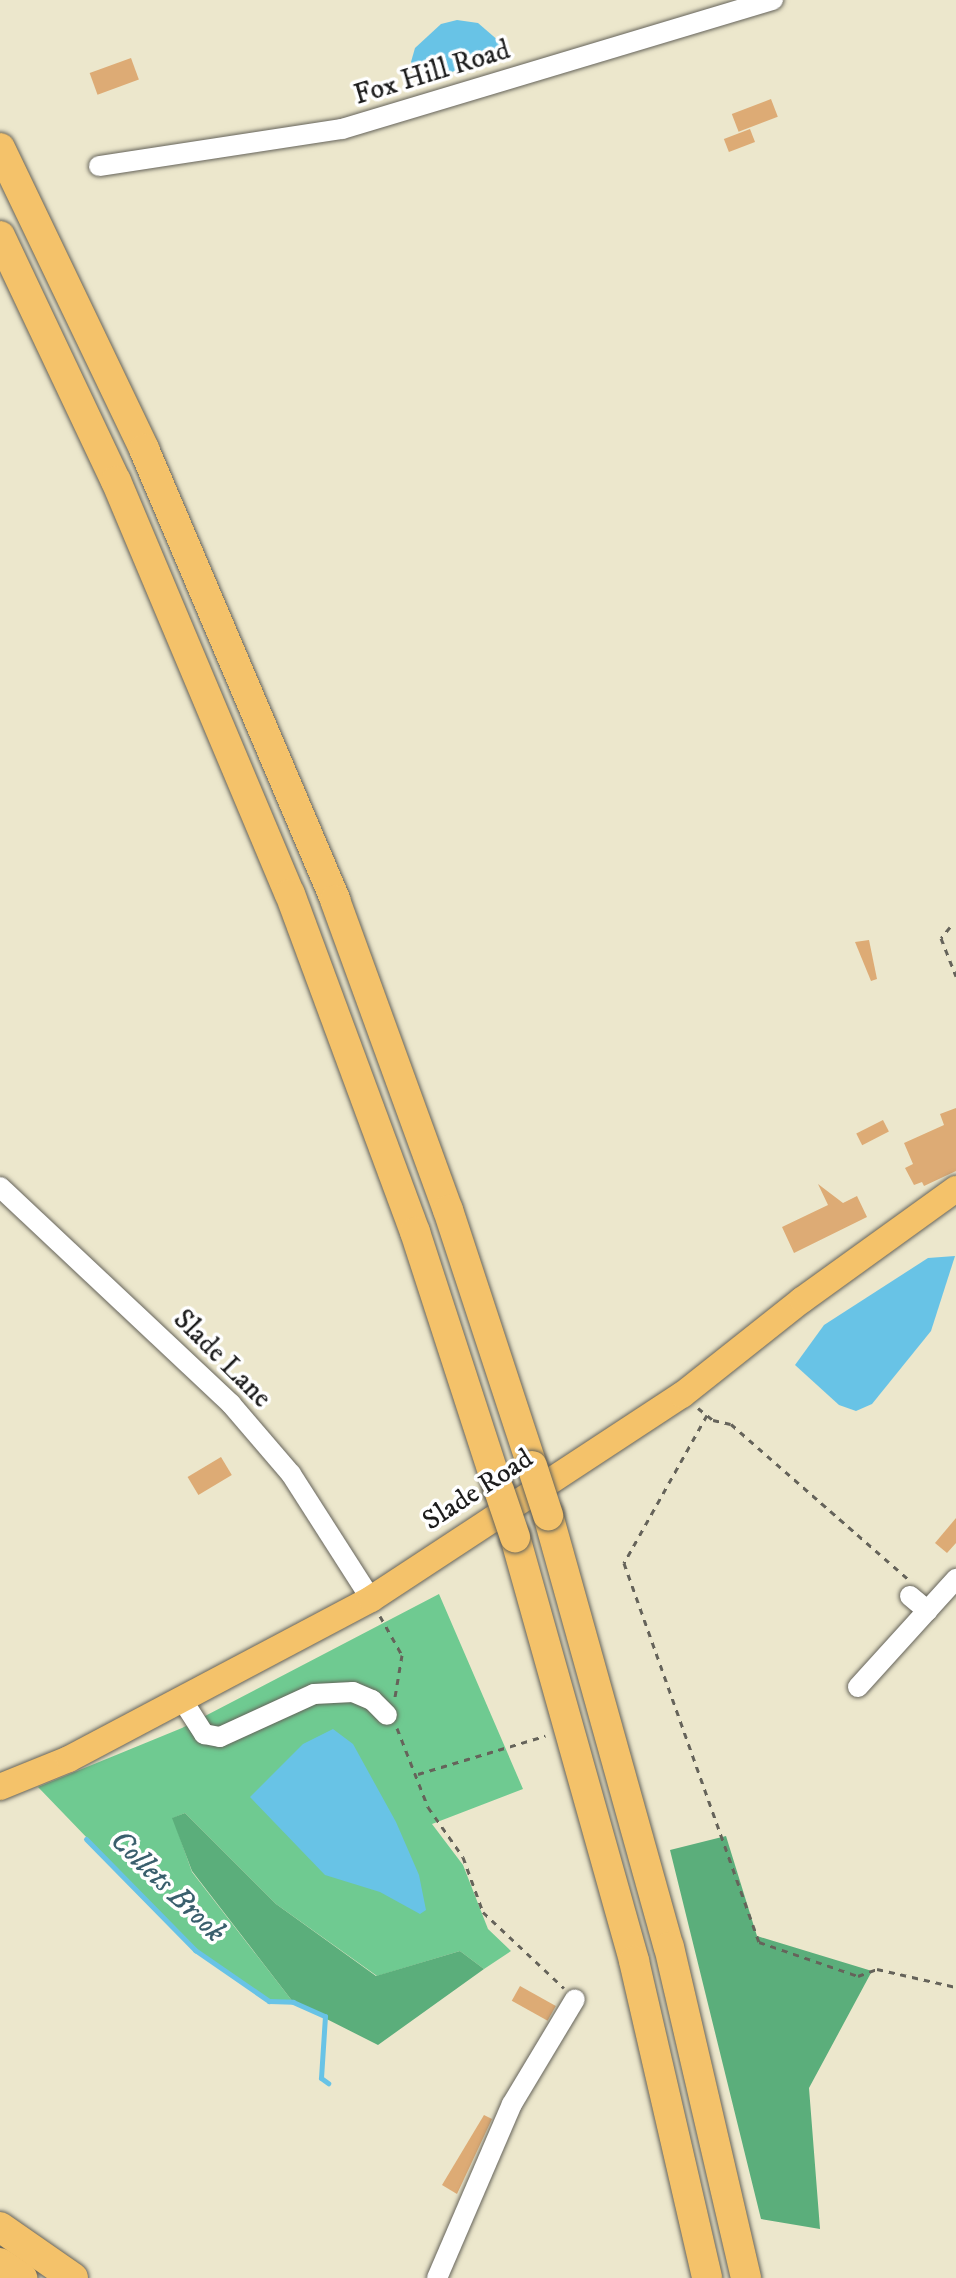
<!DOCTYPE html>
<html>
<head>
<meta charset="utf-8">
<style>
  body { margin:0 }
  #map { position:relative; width:956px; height:2278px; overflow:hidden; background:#ece7cc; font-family:"IM FELL DW Pica",serif }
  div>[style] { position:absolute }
  .green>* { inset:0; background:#6fca91 }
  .forest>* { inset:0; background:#5bae7b }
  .water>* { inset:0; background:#68c3e6 }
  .stream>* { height:5px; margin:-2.5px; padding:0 2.5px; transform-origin:2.5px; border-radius:2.5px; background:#68c3e6 }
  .building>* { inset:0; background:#ddab75; transform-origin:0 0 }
  .path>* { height:3px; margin-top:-1.5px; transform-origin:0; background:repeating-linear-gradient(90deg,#65635a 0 6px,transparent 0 12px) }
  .roads { filter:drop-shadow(0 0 2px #65635a) drop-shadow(0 0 2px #65635a) }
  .minor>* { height:20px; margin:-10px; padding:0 10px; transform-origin:10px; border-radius:10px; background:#fff }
  .major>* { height:26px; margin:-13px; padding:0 13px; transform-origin:13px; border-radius:13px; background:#f4c26a }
  .highway>* { height:30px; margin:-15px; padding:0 15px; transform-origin:15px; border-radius:15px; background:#f4c26a }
  .bridges { filter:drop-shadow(0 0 2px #65635a) drop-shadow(0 0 2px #65635a) }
  .highway-bridge>* { height:30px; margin:-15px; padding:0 15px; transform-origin:15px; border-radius:15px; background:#f4c26a }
  span { translate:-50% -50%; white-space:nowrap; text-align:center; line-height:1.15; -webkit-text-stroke:7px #fff; paint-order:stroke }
  .street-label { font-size:28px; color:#1c1c1c }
  .water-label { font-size:30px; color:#3a5f6d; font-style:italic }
</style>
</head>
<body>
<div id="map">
  <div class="green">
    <i style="clip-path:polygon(439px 1594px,523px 1789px,432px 1824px,463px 1865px,488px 1929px,511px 1951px,484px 1969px,460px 1951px,377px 1976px,276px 1904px,185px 1813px,173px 1818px,192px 1872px,293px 2002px,269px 2001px,195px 1950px,38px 1787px,182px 1728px)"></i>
  </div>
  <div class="forest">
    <i style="clip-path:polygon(185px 1813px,276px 1904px,376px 1976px,460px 1951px,484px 1969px,378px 2045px,293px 2002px,192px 1871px,172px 1818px)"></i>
    <i style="clip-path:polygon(726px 1836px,757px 1936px,872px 1971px,809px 2088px,820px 2229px,761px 2219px,670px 1850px)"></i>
  </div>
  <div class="water">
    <i style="clip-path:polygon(457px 20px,478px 23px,500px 42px,502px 57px,490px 65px,417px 78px,411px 62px,415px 48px,441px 24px)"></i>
    <i style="clip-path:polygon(955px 1256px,931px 1331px,872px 1404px,856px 1411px,839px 1405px,795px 1365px,824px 1325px,928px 1258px)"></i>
    <i style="clip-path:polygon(333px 1729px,353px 1744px,396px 1822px,419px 1875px,426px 1910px,420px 1914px,380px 1892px,325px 1875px,250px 1797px,303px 1744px)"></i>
  </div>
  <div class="stream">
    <i style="left:86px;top:1839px;width:156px;rotate:45.5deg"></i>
    <i style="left:195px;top:1950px;width:90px;rotate:34.6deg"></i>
    <i style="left:269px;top:2001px;width:24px;rotate:2deg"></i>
    <i style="left:293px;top:2002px;width:35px;rotate:24deg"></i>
    <i style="left:325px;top:2016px;width:62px;rotate:93.7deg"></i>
    <i style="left:321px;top:2078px;width:9px;rotate:36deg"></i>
  </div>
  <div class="building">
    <i style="left:131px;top:58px;width:23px;height:44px;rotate:70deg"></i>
    <i style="left:771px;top:99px;width:19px;height:42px;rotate:69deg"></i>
    <i style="left:750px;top:129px;width:14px;height:28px;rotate:69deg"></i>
    <i style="clip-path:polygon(869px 940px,877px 979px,871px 981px,855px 942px)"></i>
    <i style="clip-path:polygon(956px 1108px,956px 1171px,924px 1186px,922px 1182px,914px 1185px,905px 1168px,913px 1164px,904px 1143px,944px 1125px,940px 1114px)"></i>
    <i style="left:883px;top:1120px;width:13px;height:30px;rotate:63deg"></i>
    <i style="clip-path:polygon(818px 1184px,843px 1203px,857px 1196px,867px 1217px,794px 1253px,782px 1227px,828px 1205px)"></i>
    <i style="left:221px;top:1457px;width:21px;height:39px;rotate:59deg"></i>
    <i style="clip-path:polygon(956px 1518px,956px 1543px,947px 1553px,935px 1543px)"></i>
    <i style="left:520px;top:1986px;width:41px;height:17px;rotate:29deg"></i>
    <i style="clip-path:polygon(484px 2115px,492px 2119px,457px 2194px,442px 2185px)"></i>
  </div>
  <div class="path">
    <i style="left:950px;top:927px;width:14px;rotate:129deg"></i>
    <i style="left:941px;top:938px;width:41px;rotate:68.5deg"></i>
    <i style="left:698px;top:1408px;width:19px;rotate:39deg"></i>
    <i style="left:713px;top:1420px;width:18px;rotate:13deg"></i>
    <i style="left:731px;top:1424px;width:237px;rotate:41.2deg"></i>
    <i style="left:707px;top:1415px;width:170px;rotate:119.3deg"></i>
    <i style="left:624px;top:1563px;width:402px;rotate:70.4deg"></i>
    <i style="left:759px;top:1942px;width:105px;rotate:19deg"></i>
    <i style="left:858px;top:1976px;width:20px;rotate:-20deg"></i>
    <i style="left:877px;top:1969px;width:81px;rotate:12.8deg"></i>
    <i style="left:380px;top:1616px;width:45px;rotate:60.6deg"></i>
    <i style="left:402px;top:1655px;width:43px;rotate:99.5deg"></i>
    <i style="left:397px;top:1728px;width:85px;rotate:68.6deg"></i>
    <i style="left:428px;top:1807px;width:61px;rotate:55deg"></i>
    <i style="left:463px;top:1857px;width:59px;rotate:70deg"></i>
    <i style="left:483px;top:1912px;width:111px;rotate:43.2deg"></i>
    <i style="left:418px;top:1774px;width:133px;rotate:-16.7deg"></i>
  </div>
  <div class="roads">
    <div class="minor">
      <i style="left:99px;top:166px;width:246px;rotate:-8.7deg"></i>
      <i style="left:342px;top:129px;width:450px;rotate:-16.7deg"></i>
      <i style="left:0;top:1187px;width:317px;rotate:43.2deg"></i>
      <i style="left:231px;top:1404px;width:92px;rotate:49.4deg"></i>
      <i style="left:291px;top:1474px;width:148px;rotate:57.4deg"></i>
      <i style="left:910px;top:1596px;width:23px;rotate:40deg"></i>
      <i style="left:858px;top:1687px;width:146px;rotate:-47.8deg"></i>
      <i style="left:181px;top:1698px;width:43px;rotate:57.4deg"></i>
      <i style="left:204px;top:1734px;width:16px;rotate:11deg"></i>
      <i style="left:220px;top:1737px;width:103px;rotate:-24.6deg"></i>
      <i style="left:314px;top:1694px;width:39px;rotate:-3deg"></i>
      <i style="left:353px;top:1692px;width:21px;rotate:23deg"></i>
      <i style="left:372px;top:1700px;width:21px;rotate:45deg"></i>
      <i style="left:437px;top:2278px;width:189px;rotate:-66.7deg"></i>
      <i style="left:512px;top:2104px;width:122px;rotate:-59deg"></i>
    </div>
    <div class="major">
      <i style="left:0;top:1787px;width:74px;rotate:-22.1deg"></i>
      <i style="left:69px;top:1759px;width:342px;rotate:-27.9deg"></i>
      <i style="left:371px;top:1599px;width:372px;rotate:-33.3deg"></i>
      <i style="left:682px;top:1395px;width:153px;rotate:-38.4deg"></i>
      <i style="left:802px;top:1300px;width:190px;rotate:-35.8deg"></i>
    </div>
    <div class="highway">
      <i style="left:0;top:148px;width:334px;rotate:64.4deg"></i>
      <i style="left:144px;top:449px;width:490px;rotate:67deg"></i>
      <i style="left:335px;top:900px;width:330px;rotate:70deg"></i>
      <i style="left:448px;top:1210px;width:269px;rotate:71.8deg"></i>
      <i style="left:0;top:236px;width:271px;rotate:64.7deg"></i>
      <i style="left:116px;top:481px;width:448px;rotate:67.2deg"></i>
      <i style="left:290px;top:894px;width:360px;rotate:69.7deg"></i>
      <i style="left:415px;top:1232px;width:271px;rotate:72deg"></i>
      <i style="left:548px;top:1515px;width:449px;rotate:74.4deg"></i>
      <i style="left:669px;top:1947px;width:340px;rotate:76.9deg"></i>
      <i style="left:515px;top:1537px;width:440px;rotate:74.3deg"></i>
      <i style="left:634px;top:1961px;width:325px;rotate:77deg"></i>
      <i style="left:0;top:2227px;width:89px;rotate:34.9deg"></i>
      <i style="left:0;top:2263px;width:27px;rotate:34deg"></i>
    </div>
  </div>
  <div class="bridges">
    <div class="highway-bridge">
      <i style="left:532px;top:1466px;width:52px;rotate:71.9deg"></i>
      <i style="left:499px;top:1490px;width:50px;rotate:71.2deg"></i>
    </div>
  </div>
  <div class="street-label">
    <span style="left:432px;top:73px;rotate:-17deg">Fox Hill Road</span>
    <span style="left:222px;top:1359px;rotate:45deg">Slade Lane</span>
    <span style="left:478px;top:1490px;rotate:-33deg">Slade Road</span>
  </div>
  <div class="water-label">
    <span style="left:167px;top:1887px;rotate:44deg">Collets Brook</span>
  </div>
</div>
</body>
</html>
